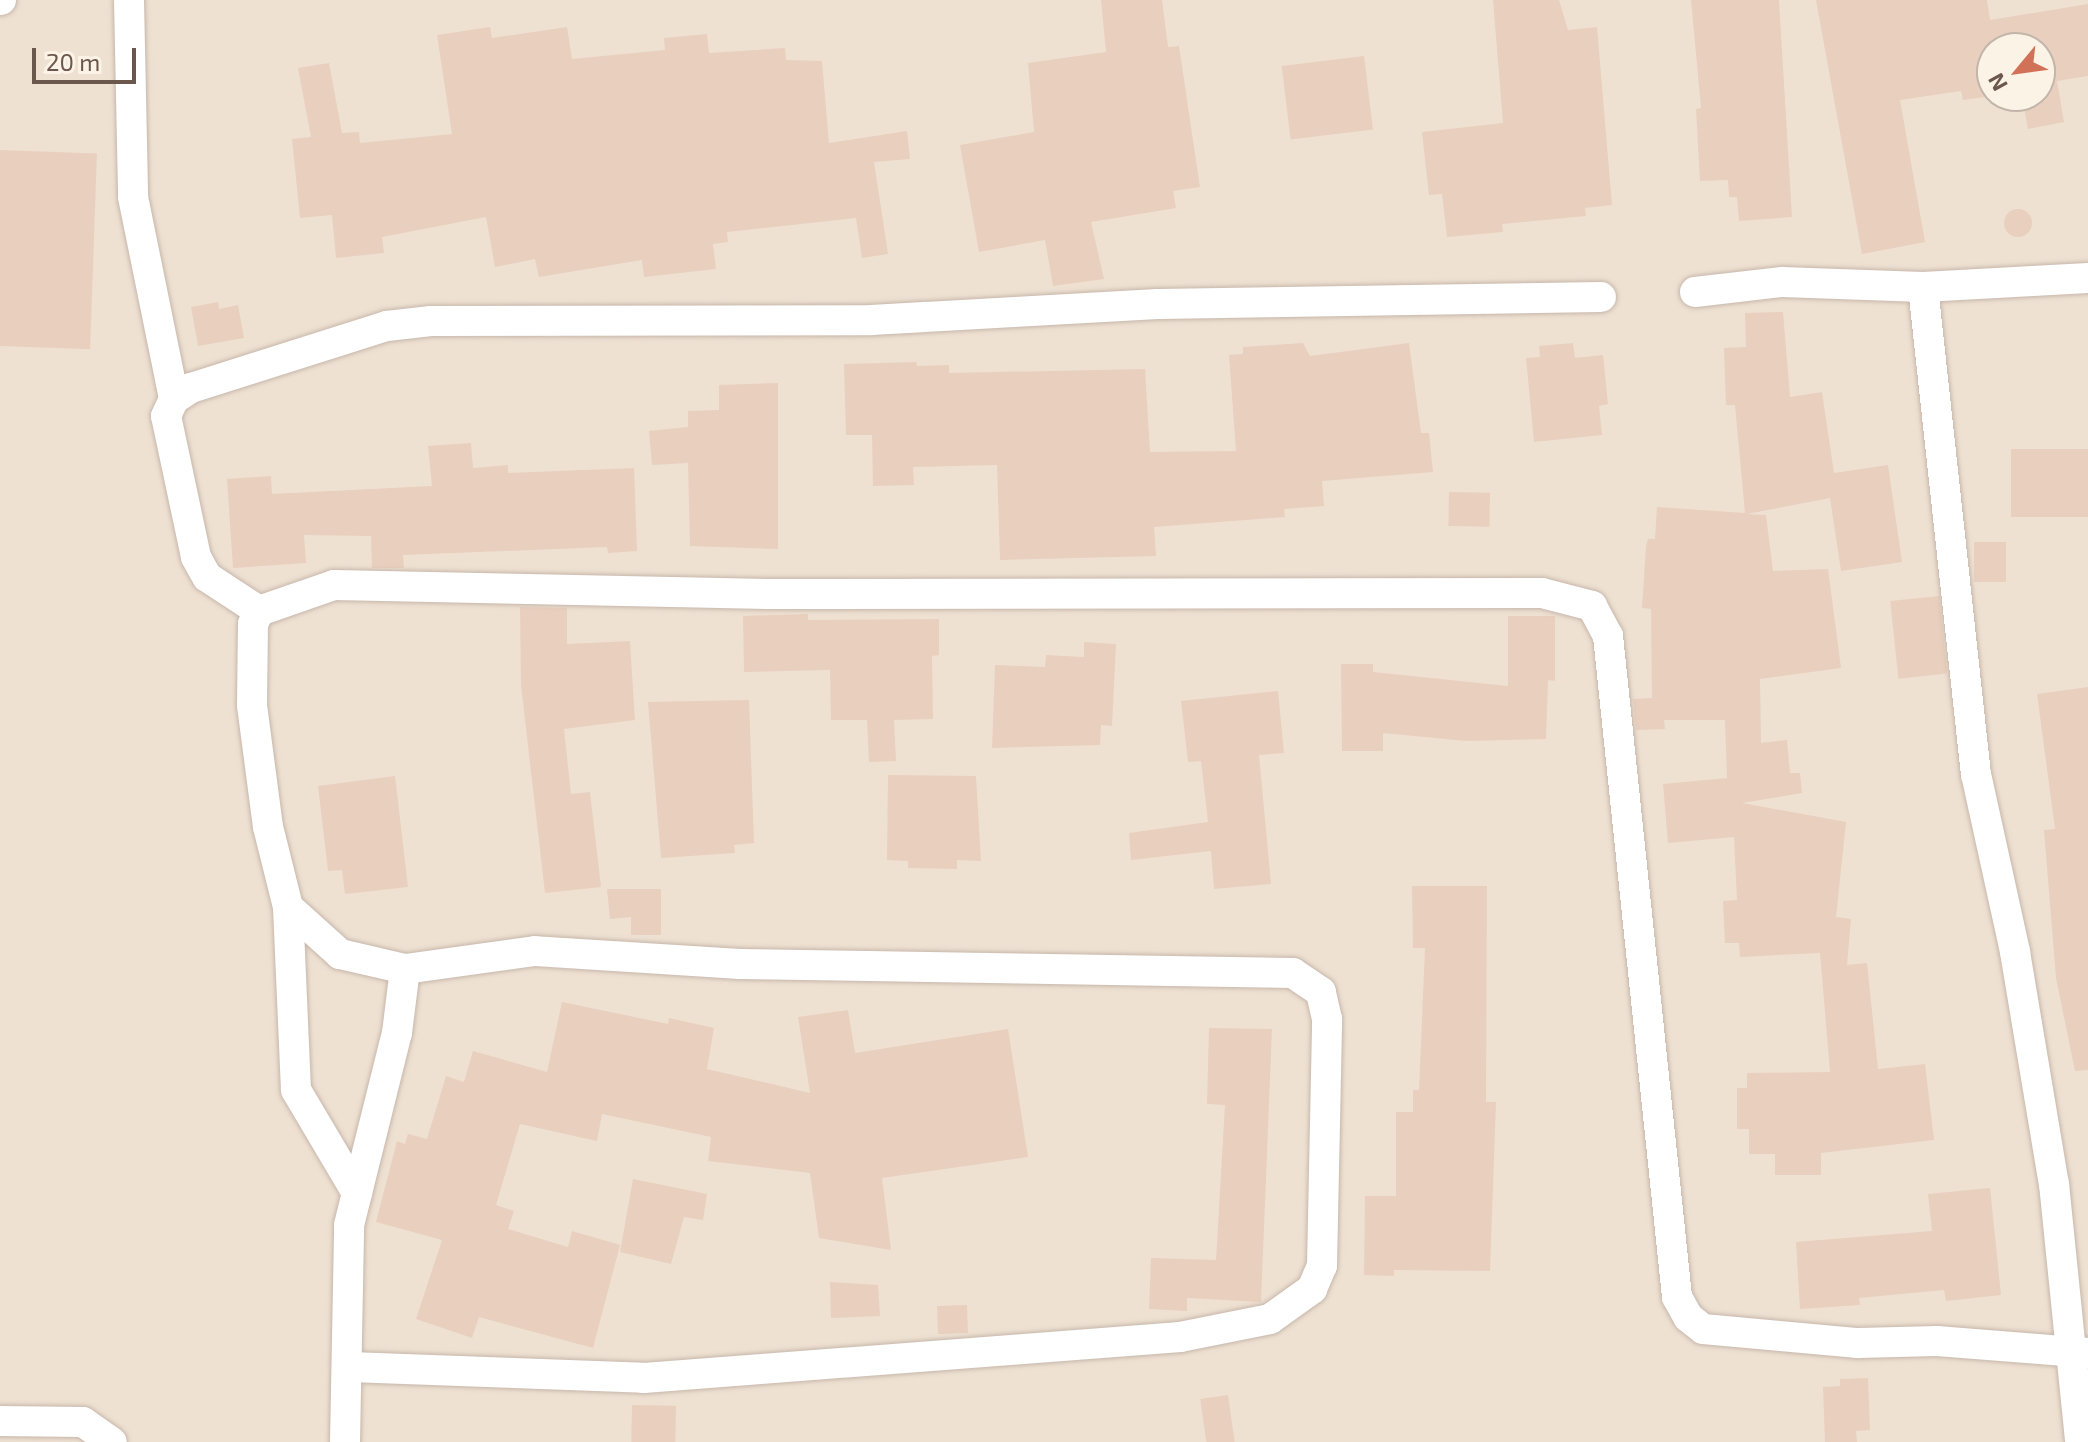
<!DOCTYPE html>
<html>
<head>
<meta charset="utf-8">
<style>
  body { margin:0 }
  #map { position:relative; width:2088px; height:1442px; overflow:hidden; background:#f8efe2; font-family:"Exo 2",sans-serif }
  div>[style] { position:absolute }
  .residential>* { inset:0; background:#eee1d2 }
  .building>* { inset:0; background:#e9cfbe; transform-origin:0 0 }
  .round { border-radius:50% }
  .roads { filter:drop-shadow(0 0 2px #c7b7ab) drop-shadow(0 0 2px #c7b7ab) }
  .street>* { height:30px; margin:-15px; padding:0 15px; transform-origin:15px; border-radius:15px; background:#fff }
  span { translate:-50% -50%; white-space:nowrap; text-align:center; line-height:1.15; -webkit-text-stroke:8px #fcf3e7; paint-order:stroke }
  .north { position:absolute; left:1976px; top:32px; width:80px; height:80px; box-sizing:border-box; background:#fcf3e7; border:2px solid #c2b5a9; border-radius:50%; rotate:241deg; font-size:22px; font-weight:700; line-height:32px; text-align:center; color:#6c574c }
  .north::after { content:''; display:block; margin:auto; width:28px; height:36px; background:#d17258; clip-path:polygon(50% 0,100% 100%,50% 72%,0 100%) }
  .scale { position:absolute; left:32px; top:48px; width:104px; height:36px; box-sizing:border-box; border:4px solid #6c574c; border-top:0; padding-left:10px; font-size:24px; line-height:28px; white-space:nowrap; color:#6c574c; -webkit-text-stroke:6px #fcf3e7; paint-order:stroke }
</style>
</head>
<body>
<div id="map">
  <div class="residential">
    <i style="clip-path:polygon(evenodd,0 0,2088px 0,2088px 1442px,0 1442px,0 0,1992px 48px,2040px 48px,2040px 96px,1992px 96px,1992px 48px)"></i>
  </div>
  <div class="building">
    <i style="clip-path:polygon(1101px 0,1162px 0,1168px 47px,1179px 46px,1200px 187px,1173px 191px,1176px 208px,1091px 222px,1104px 279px,1053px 286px,1045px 240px,979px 252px,960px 145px,1034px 132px,1028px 63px,1106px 52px)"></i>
    <i style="clip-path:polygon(1493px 0,1559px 0,1568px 30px,1597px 27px,1612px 205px,1585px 208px,1586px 216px,1502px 224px,1503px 232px,1447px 237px,1442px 194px,1429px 195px,1422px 132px,1503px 123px)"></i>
    <i style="clip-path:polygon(1691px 0,1779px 0,1792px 217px,1739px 221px,1737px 197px,1729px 197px,1728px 180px,1700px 181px,1696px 109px,1701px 108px)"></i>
    <i style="clip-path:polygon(1816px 0,1987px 0,1990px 20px,2088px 4px,2088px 76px,2057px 81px,2064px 122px,2028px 129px,2022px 96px,2040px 96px,2040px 48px,1992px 48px,1992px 96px,1963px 100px,1961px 91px,1900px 100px,1925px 242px,1862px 254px)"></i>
    <i style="clip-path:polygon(490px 27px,492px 38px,567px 27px,572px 59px,665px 50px,664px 38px,707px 34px,709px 53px,785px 48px,786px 60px,822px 61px,829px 143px,907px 131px,910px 159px,874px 162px,888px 254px,862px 258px,856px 218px,727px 232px,728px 242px,713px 244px,716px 269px,644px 277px,642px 260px,539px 277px,535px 259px,495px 267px,486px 217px,382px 237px,384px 253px,336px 258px,332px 215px,300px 218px,292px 139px,311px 137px,298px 68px,329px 63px,342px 133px,359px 132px,360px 143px,452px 134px,437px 35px)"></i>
    <i style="left:1364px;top:56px;width:74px;height:83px;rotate:83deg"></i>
    <i style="left:0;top:150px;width:97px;height:196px;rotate:2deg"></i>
    <i class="round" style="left:2004px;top:209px;width:28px;height:28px"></i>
    <i style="clip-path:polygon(218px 302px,219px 309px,238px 305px,244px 338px,198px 346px,191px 307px)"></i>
    <i style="clip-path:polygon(1783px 312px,1790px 397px,1822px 392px,1834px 473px,1888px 465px,1902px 562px,1841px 571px,1830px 498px,1747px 514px,1766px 515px,1773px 571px,1828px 569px,1841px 668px,1760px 679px,1761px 743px,1787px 740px,1790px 773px,1800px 773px,1802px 793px,1742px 803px,1846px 822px,1836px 917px,1851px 919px,1847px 965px,1867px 963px,1878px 1069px,1925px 1064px,1934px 1140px,1821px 1153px,1821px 1175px,1775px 1175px,1775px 1154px,1749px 1154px,1749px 1129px,1737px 1129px,1737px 1088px,1747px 1088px,1747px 1073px,1830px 1072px,1820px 953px,1740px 957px,1739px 943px,1725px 943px,1723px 901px,1737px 900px,1734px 837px,1668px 843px,1663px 784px,1727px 778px,1725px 720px,1664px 720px,1665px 729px,1636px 730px,1633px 699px,1652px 698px,1651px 609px,1642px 608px,1646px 546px,1648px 539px,1655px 539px,1657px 507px,1745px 513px,1735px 405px,1726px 405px,1724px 348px,1746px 347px,1745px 313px)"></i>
    <i style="clip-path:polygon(1303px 343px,1310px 356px,1409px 343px,1421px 433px,1429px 433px,1433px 472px,1322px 481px,1324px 506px,1284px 509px,1285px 517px,1154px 527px,1156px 556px,1000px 560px,997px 465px,913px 467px,914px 485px,873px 486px,872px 435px,846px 435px,844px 364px,916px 362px,917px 366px,949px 365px,949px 373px,1145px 369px,1150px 452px,1236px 451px,1229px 355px,1243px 354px,1243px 347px)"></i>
    <i style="clip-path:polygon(1573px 343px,1575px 358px,1603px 355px,1608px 404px,1599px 406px,1602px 435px,1534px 442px,1526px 358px,1540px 357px,1539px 346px)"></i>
    <i style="clip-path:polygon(778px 383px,778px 549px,690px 546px,688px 463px,652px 465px,649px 431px,688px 427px,688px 411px,719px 410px,719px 385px)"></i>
    <i style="clip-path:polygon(471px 443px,473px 468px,508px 465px,508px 473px,634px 468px,637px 551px,608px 553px,607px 547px,403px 555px,404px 568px,372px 568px,371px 536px,304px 535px,306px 563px,233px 568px,227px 479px,271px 476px,272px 494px,432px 486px,428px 446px)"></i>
    <i style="left:2088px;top:449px;width:68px;height:77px;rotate:90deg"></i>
    <i style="left:1449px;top:492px;width:41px;height:34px;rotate:1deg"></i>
    <i style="left:1974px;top:542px;width:32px;height:40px"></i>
    <i style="left:1939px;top:596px;width:78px;height:49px;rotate:84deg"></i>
    <i style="clip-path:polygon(520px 607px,567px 608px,567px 644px,630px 641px,635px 720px,564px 729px,571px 794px,590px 792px,601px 887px,545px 893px,521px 685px)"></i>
    <i style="clip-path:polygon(808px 614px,808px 620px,939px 619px,939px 655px,932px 656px,933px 719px,894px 720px,896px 761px,869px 762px,867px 720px,831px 720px,830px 670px,744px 672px,743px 616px)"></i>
    <i style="clip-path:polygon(1508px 616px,1555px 616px,1555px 681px,1548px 680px,1546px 739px,1466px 741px,1383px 733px,1383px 751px,1342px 751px,1341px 664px,1373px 664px,1373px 672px,1508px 686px)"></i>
    <i style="clip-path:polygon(1084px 642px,1116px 644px,1112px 726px,1101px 725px,1100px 745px,992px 748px,995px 665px,1045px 667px,1046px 655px,1084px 657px)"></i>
    <i style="clip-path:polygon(2088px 687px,2088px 1070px,2075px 1071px,2056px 978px,2044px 830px,2055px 829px,2037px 694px)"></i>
    <i style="clip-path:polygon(1278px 691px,1284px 753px,1259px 755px,1271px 884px,1214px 889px,1211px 851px,1131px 860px,1129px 833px,1208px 822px,1201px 761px,1188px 762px,1181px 701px)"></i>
    <i style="clip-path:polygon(749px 700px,754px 843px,734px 845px,735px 853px,661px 858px,648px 702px)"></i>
    <i style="clip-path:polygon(888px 775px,976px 776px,981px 861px,957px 860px,957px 869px,908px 868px,908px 861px,887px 860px)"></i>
    <i style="clip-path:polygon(395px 776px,408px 887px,345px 894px,342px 870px,328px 871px,318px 786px)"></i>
    <i style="clip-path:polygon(1412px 886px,1487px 886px,1486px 1102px,1496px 1102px,1490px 1271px,1394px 1270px,1394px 1276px,1364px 1275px,1365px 1196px,1396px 1196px,1396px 1112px,1413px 1112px,1413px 1090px,1419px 1090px,1425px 948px,1413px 948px)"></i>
    <i style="clip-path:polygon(607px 889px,661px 889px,661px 935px,631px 935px,631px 917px,610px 919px)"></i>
    <i style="clip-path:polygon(562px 1002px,668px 1024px,669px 1018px,714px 1028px,707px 1069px,810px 1093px,798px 1017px,848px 1010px,855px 1053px,1008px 1029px,1028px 1157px,882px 1178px,891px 1250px,819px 1238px,810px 1173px,708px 1161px,711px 1137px,602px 1114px,597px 1141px,520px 1124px,496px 1205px,514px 1211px,508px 1229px,568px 1247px,572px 1231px,620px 1245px,593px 1348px,479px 1317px,472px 1338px,416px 1319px,442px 1240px,376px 1222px,397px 1141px,405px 1144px,408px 1134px,427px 1139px,446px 1076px,464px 1082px,473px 1051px,547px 1072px)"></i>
    <i style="clip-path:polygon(1209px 1028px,1272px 1029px,1261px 1302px,1187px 1298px,1187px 1311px,1149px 1309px,1151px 1258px,1216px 1260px,1225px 1105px,1207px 1104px)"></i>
    <i style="clip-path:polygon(633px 1179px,707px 1194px,703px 1220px,684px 1217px,671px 1264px,620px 1252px)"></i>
    <i style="clip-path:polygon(1990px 1188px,2001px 1295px,1946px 1301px,1944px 1290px,1859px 1298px,1860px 1305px,1800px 1309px,1796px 1242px,1932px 1231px,1928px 1194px)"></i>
    <i style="clip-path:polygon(830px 1282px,878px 1285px,880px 1316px,831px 1318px)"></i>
    <i style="left:967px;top:1305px;width:28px;height:30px;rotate:88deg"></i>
    <i style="clip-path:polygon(1868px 1378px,1870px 1430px,1856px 1431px,1857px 1442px,1825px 1442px,1823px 1387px,1840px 1386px,1840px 1379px)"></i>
    <i style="left:1228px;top:1395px;width:48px;height:28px;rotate:82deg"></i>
    <i style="left:632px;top:1405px;width:44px;height:37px;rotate:1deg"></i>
  </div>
  <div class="roads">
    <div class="street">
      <i style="left:0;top:0;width:1px"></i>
      <i style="left:129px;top:0;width:197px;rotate:88.8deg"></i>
      <i style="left:133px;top:197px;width:206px;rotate:78.5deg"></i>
      <i style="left:1923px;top:287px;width:490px;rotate:83.8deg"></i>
      <i style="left:1976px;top:774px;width:182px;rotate:77.6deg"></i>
      <i style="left:2015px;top:952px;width:235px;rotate:80.5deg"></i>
      <i style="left:2054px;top:1184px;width:259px;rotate:84.2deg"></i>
      <i style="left:1695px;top:292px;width:88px;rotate:-6.6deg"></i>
      <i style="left:1782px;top:282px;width:141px;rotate:2deg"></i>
      <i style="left:1923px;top:287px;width:165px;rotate:-3.1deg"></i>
      <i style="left:259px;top:611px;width:62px;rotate:-146.8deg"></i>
      <i style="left:207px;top:577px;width:23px;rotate:-119deg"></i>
      <i style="left:196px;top:557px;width:144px;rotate:-102deg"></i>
      <i style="left:166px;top:416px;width:19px;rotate:-65deg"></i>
      <i style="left:174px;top:399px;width:20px;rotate:-33deg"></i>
      <i style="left:191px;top:388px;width:206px;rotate:-17.6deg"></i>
      <i style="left:387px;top:326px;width:44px;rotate:-6.5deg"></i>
      <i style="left:431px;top:321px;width:440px;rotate:-0.1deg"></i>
      <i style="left:871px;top:320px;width:287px;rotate:-3.2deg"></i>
      <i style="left:1158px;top:304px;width:443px;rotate:-0.9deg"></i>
      <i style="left:288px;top:907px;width:183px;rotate:87.5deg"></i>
      <i style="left:296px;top:1090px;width:120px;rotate:59.4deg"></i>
      <i style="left:350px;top:1367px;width:294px;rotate:2.1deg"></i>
      <i style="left:644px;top:1378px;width:538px;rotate:-4.37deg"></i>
      <i style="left:1180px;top:1337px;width:92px;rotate:-11.3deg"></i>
      <i style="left:1270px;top:1319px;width:52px;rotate:-35.5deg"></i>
      <i style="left:1312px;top:1289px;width:25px;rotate:-67deg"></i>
      <i style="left:1322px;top:1266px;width:247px;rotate:-88.8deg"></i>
      <i style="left:1327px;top:1019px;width:28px;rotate:-103deg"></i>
      <i style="left:1321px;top:992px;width:34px;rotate:-146deg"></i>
      <i style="left:1293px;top:973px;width:553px;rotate:-179.07deg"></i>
      <i style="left:740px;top:964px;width:205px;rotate:-176.4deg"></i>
      <i style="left:535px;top:951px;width:131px;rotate:172.1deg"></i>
      <i style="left:0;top:1421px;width:83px;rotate:0.7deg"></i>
      <i style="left:83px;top:1422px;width:35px;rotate:35deg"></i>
      <i style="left:345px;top:1442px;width:217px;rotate:-88.9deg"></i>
      <i style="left:349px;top:1225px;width:198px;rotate:-76deg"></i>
      <i style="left:397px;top:1033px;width:64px;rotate:-82.9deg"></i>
      <i style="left:405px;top:969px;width:67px;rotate:-167deg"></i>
      <i style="left:340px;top:954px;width:70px;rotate:-137.9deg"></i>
      <i style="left:288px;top:907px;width:82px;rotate:-104deg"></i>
      <i style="left:268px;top:827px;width:123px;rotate:-97.5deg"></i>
      <i style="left:252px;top:705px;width:81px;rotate:-89.3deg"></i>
      <i style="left:253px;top:624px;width:14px;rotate:-65deg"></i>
      <i style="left:259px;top:611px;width:79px;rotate:-19.1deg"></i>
      <i style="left:334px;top:585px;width:434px;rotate:1.2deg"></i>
      <i style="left:768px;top:594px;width:774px;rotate:-0.07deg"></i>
      <i style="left:1542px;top:593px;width:52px;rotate:14.6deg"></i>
      <i style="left:1592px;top:606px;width:34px;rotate:62deg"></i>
      <i style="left:1608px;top:636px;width:665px;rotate:84.04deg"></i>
      <i style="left:1677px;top:1297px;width:23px;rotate:61deg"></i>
      <i style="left:1688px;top:1317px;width:19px;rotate:39deg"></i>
      <i style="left:1703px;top:1329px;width:156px;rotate:5.2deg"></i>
      <i style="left:1858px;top:1343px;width:79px;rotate:-1.5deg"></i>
      <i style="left:1937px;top:1341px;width:151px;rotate:4.5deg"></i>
    </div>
  </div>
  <div class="north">N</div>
  <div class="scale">20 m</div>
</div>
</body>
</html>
